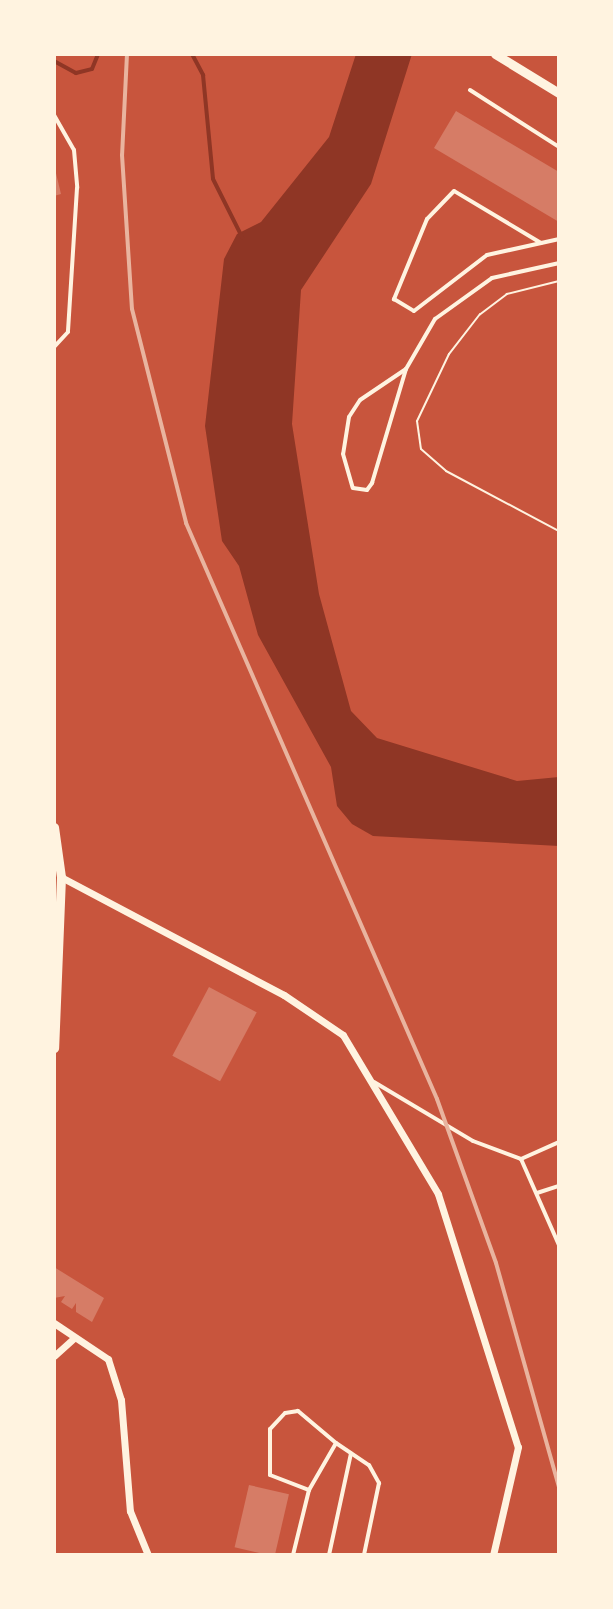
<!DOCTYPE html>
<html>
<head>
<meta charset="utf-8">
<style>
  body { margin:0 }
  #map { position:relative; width:613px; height:1609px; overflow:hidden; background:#c8553d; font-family:"Golos Text",sans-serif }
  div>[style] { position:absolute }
  .water>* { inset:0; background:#8f3625 }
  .stream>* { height:4px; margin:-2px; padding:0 2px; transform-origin:2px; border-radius:2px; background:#8f3625 }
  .building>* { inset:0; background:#d67c66; transform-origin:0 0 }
  .path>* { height:2px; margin:-1px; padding:0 1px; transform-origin:1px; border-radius:1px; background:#fff3e0 }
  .service>* { height:4px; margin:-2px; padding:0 2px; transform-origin:2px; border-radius:2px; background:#fff3e0 }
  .minor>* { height:7px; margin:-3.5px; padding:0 3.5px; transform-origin:3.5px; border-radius:3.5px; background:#fff3e0 }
  .tertiary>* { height:9px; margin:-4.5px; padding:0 4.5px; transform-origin:4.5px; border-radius:4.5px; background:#fff3e0 }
  .rail>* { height:4px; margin:-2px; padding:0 2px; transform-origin:2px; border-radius:2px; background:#e9b49f }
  span { translate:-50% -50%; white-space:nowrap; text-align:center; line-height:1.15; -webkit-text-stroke:8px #fff3e0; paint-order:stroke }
  .frame { position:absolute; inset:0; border:56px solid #fff3e0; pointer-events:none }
</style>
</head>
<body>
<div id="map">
  <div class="water">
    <i style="clip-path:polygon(356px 54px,412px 54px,371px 184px,301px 290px,292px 424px,319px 594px,351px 711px,377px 738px,517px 781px,559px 777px,559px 846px,373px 836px,352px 824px,337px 806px,331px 767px,258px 635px,239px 566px,222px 541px,205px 426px,224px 259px,237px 234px,261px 222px,329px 137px)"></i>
  </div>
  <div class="stream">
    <i style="left:192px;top:54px;width:24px;rotate:62deg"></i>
    <i style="left:203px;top:75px;width:104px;rotate:84.5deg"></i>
    <i style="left:213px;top:179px;width:65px;rotate:63.4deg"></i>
    <i style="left:54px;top:61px;width:25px;rotate:29deg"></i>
    <i style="left:76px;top:73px;width:16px;rotate:-14deg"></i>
    <i style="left:92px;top:69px;width:16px;rotate:-68deg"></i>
  </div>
  <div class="building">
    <i style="clip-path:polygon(456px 111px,559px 172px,559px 222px,434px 148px)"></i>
    <i style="clip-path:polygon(54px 165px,61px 194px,54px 196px)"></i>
    <i style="left:209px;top:987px;width:54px;height:78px;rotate:28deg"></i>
    <i style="clip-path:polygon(54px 1267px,104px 1298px,92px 1322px,76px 1312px,76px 1303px,72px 1309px,61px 1302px,65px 1296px,54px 1298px)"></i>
    <i style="left:249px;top:1485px;width:41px;height:64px;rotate:13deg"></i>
  </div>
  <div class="path">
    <i style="left:559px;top:281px;width:54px;rotate:166deg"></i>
    <i style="left:507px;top:294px;width:34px;rotate:143deg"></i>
    <i style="left:480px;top:314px;width:51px;rotate:127.8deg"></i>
    <i style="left:449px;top:354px;width:74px;rotate:115.5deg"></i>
    <i style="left:417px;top:421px;width:28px;rotate:82deg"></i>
    <i style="left:421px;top:449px;width:33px;rotate:41deg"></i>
    <i style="left:446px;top:471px;width:128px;rotate:28deg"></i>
  </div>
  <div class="service">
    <i style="left:470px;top:90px;width:106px;rotate:32.6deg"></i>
    <i style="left:54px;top:115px;width:40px;rotate:60.3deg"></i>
    <i style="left:74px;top:150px;width:38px;rotate:85deg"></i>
    <i style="left:77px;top:188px;width:144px;rotate:93.6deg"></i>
    <i style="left:68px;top:332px;width:21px;rotate:133deg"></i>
    <i style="left:541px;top:243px;width:101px;rotate:-149.1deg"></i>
    <i style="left:454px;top:191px;width:39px;rotate:134deg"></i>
    <i style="left:427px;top:219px;width:87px;rotate:112.4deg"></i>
    <i style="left:394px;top:299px;width:23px;rotate:31deg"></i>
    <i style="left:414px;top:311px;width:92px;rotate:-37.5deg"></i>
    <i style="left:487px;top:255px;width:74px;rotate:-12.5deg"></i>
    <i style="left:406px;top:369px;width:55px;rotate:146deg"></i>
    <i style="left:360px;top:400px;width:20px;rotate:123deg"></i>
    <i style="left:349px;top:417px;width:37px;rotate:99deg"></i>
    <i style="left:343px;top:454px;width:35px;rotate:74deg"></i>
    <i style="left:353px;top:488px;width:14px;rotate:8deg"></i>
    <i style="left:367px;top:490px;width:9px;rotate:-54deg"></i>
    <i style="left:372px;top:483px;width:119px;rotate:-73.4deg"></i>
    <i style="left:406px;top:369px;width:58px;rotate:-59.9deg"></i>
    <i style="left:435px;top:319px;width:70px;rotate:-35.7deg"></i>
    <i style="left:492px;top:278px;width:69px;rotate:-12.6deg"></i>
    <i style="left:374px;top:1082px;width:115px;rotate:30.8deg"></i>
    <i style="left:473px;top:1141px;width:51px;rotate:20.6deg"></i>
    <i style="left:521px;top:1159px;width:42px;rotate:-24.1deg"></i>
    <i style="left:521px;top:1159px;width:94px;rotate:66.2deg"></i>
    <i style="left:537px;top:1193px;width:23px;rotate:-18deg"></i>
    <i style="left:336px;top:1443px;width:40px;rotate:34deg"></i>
    <i style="left:369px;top:1465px;width:21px;rotate:61deg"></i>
    <i style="left:379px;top:1483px;width:74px;rotate:101.8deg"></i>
    <i style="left:293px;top:1555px;width:67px;rotate:-76.2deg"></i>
    <i style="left:309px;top:1490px;width:54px;rotate:-60.1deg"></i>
    <i style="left:336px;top:1443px;width:50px;rotate:-139.9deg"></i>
    <i style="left:298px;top:1411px;width:13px;rotate:171deg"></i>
    <i style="left:285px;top:1413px;width:22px;rotate:133deg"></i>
    <i style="left:270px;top:1429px;width:46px;rotate:90deg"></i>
    <i style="left:270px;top:1475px;width:42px;rotate:21deg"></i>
    <i style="left:329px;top:1555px;width:104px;rotate:-77.8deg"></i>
  </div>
  <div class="minor">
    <i style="left:61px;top:877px;width:252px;rotate:27.9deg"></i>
    <i style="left:284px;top:995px;width:71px;rotate:34.1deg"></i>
    <i style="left:343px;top:1035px;width:185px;rotate:59.1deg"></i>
    <i style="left:438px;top:1194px;width:265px;rotate:72.5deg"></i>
    <i style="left:518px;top:1447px;width:111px;rotate:103deg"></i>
    <i style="left:54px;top:1323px;width:65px;rotate:33.7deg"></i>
    <i style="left:108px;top:1359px;width:43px;rotate:72.4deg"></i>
    <i style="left:121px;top:1400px;width:111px;rotate:85.4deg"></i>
    <i style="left:130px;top:1511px;width:48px;rotate:67.8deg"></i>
    <i style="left:54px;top:1356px;width:25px;rotate:-42deg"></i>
  </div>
  <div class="tertiary">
    <i style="left:495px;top:54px;width:75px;rotate:31.4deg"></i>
    <i style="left:54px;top:827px;width:50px;rotate:82deg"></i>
    <i style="left:61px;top:877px;width:171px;rotate:92.3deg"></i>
  </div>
  <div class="rail">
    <i style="left:127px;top:54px;width:101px;rotate:92.8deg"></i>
    <i style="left:122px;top:155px;width:154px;rotate:86.3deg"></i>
    <i style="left:132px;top:309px;width:221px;rotate:75.8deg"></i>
    <i style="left:186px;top:523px;width:628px;rotate:66.45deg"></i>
    <i style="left:437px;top:1099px;width:174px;rotate:70.2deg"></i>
    <i style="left:496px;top:1263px;width:233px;rotate:74.3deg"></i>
  </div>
  <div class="frame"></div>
</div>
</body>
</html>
